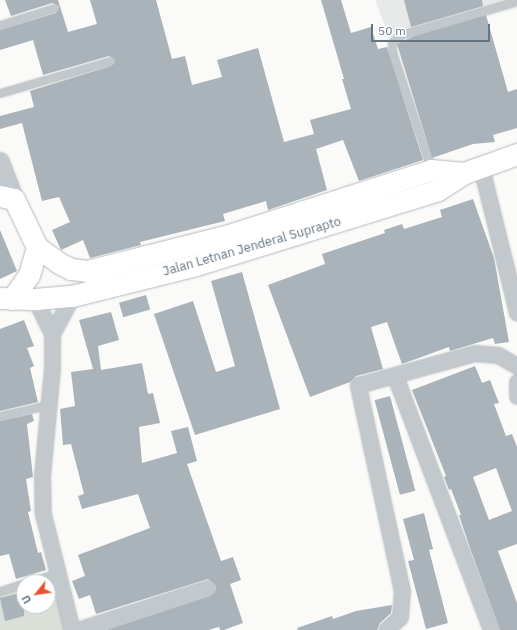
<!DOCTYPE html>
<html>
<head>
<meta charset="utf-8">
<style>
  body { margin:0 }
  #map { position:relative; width:517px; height:630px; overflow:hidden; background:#fafaf8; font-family:"IBM Plex Sans",sans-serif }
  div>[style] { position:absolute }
  .built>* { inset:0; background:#e8e9e9 }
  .green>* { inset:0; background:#dadfd7 }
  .building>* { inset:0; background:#aab3b9; transform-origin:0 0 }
  .roads { filter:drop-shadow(0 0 1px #b3babf) drop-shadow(0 0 1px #b3babf) }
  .service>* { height:7px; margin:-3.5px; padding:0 3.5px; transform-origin:3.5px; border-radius:3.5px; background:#c3c8cc }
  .minor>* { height:15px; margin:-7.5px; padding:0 7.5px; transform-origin:7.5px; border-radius:7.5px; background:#c3c8cc }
  .tertiary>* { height:18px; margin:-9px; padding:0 9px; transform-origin:9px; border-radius:9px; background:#c3c8cc }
  .secondary>* { height:21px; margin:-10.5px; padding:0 10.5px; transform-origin:10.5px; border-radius:10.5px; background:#fff }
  span { translate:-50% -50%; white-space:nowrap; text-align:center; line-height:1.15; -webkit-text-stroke:4px #fff; paint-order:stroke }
  .street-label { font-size:13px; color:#657683 }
  .north { position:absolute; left:16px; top:574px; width:40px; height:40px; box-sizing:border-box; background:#fff; border:1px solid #c1c8cd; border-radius:50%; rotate:240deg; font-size:11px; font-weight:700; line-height:16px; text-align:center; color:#657683 }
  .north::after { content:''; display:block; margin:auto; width:14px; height:18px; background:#e4572e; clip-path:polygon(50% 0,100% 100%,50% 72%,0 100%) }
  .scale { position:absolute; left:371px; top:24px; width:119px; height:18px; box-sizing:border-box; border:2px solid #657683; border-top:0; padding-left:5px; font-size:12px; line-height:14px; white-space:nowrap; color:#657683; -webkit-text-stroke:3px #fff; paint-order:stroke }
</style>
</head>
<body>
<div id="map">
  <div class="built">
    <i style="clip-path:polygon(375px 0,517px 0,517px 3px,389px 37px)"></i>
  </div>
  <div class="green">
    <i style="clip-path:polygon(57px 575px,70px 630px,0 630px,0 591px,24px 584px,24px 606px,48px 606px,48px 582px,32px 582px)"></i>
  </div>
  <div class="building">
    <i style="clip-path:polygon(5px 0,58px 0,68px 32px,97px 24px,90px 0,156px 0,172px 59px,185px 56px,192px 85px,222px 77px,217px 60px,258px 48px,284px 142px,314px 134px,310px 120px,351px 109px,342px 79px,344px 79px,321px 0,341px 0,351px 33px,371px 27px,378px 49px,387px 47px,423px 160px,359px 181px,343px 140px,316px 149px,327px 190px,268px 210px,266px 201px,223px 214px,225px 221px,140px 242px,141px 245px,90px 258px,83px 240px,61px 250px,52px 230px,70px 222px,59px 197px,42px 201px,22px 123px,0 129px,0 116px,34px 107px,30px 91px,111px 66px,115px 60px,109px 56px,43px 75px,33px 40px,0 50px,0 30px,56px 13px,59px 6px,52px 3px,11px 16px)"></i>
    <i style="clip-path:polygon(404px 0,482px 0,483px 6px,411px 27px)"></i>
    <i style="clip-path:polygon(486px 15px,508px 92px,517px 89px,517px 128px,493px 135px,495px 142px,473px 144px,432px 158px,397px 44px,414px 36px)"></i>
    <i style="clip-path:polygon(473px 199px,494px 258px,509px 342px,495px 344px,493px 338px,450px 351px,449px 347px,402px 364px,387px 322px,371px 327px,383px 369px,356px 376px,350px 382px,310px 397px,268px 285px,325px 264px,322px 254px,385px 233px,384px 230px,402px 224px,404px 229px,442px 217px,440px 210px)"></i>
    <i style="clip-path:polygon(0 230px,17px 271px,0 279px)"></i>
    <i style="clip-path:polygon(242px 272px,280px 409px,195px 435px,154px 314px,193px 301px,216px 372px,235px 366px,211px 281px)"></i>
    <i style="left:146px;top:295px;width:15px;height:28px;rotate:74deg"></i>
    <i style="clip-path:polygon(111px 312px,119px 340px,98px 346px,101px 370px,142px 363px,148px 394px,153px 393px,160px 423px,139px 427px,142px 463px,177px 453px,171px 431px,188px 427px,197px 461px,187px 464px,221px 561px,233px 557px,241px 580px,230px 584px,243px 623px,224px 630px,220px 630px,219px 627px,208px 630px,106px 630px,210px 596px,216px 590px,216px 586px,208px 579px,96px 614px,90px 595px,79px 599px,72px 581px,85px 576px,78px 555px,150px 528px,138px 494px,82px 509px,78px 496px,84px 494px,71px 444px,63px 445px,60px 409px,75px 406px,71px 372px,93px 369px,79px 320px)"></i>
    <i style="clip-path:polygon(24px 320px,34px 346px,27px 348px,34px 366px,30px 368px,38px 402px,0 411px,0 329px)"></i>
    <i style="clip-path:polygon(evenodd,475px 366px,482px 383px,490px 380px,499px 403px,494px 404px,506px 436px,512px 434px,517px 447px,517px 544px,498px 551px,517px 603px,517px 630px,500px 630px,470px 548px,459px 515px,461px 515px,451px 489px,449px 490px,444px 477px,446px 476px,412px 390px,475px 366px,496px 468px,512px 511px,489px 520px,473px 477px,496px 468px)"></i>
    <i style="left:390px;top:396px;width:98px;height:16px;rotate:75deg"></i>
    <i style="clip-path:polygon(32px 414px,34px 421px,27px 424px,33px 477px,26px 479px,31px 511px,28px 512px,38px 553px,41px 552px,46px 570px,16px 579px,9px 554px,0 556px,0 421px)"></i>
    <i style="clip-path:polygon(424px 513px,433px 549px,429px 550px,448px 623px,426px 629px,408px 561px,414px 560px,403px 519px)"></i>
    <i style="clip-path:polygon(24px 592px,24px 616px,5px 621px,0 598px)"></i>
    <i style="clip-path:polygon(392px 605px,391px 613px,380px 623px,377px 630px,298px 630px,297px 628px,332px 616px,333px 619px,356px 611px)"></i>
  </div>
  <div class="roads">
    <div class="service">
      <i style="left:0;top:25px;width:57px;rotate:-17.5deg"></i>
      <i style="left:0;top:93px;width:115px;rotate:-16.2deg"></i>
      <i style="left:431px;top:169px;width:124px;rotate:-108.3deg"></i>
      <i style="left:392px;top:51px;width:9px;rotate:-90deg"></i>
      <i style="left:392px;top:42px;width:11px;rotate:-38deg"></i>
      <i style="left:401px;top:35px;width:121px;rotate:-16.3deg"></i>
      <i style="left:0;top:416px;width:48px;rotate:-13.2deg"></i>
      <i style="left:28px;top:582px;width:30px;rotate:-17deg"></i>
      <i style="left:0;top:591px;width:25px;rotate:-18deg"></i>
    </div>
    <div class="minor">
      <i style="left:481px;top:167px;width:150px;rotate:76.1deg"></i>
      <i style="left:35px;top:299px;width:39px;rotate:64deg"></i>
      <i style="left:52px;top:334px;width:34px;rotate:90deg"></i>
      <i style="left:52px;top:368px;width:107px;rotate:95.3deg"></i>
      <i style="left:42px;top:475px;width:39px;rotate:89deg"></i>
      <i style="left:43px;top:514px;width:120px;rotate:76deg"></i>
      <i style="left:52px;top:334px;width:43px;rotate:-62.2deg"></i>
      <i style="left:395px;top:376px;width:272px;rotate:69.3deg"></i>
      <i style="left:517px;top:382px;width:14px;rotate:90deg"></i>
      <i style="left:77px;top:630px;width:137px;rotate:-17.9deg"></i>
      <i style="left:386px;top:630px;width:19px;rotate:-43deg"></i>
      <i style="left:400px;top:617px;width:26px;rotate:-86deg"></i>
      <i style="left:402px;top:591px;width:211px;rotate:-102.1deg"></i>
      <i style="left:358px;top:385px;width:121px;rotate:-15.3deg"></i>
      <i style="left:475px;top:353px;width:23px;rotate:5deg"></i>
      <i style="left:498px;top:355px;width:22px;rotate:30deg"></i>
    </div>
    <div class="tertiary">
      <i style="left:0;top:162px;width:40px;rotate:69deg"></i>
    </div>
    <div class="secondary">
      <i style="left:0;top:196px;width:14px;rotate:12deg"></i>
      <i style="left:14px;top:199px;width:53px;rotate:64.4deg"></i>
      <i style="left:37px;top:247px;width:27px;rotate:36deg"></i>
      <i style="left:59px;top:263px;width:13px;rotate:27deg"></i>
      <i style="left:71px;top:269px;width:16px;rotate:7deg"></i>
      <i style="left:87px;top:271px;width:146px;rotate:-14.2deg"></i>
      <i style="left:229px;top:235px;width:212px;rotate:-17.8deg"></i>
      <i style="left:431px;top:170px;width:33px;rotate:5deg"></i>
      <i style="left:0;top:298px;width:35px;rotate:2deg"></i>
      <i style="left:35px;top:299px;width:37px;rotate:-5deg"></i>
      <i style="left:72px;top:296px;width:128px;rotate:-14deg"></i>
      <i style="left:196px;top:265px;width:253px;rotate:-17.2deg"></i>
      <i style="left:438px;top:190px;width:31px;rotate:-33deg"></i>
      <i style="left:464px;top:173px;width:56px;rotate:-19.7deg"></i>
      <i style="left:12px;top:299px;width:29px;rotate:-55deg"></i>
      <i style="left:29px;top:275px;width:29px;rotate:-74deg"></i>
    </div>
  </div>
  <div class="street-label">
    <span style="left:252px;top:247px;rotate:-16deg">Jalan Letnan Jenderal Suprapto</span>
  </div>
  <div class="north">U</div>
  <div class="scale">50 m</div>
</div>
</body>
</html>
